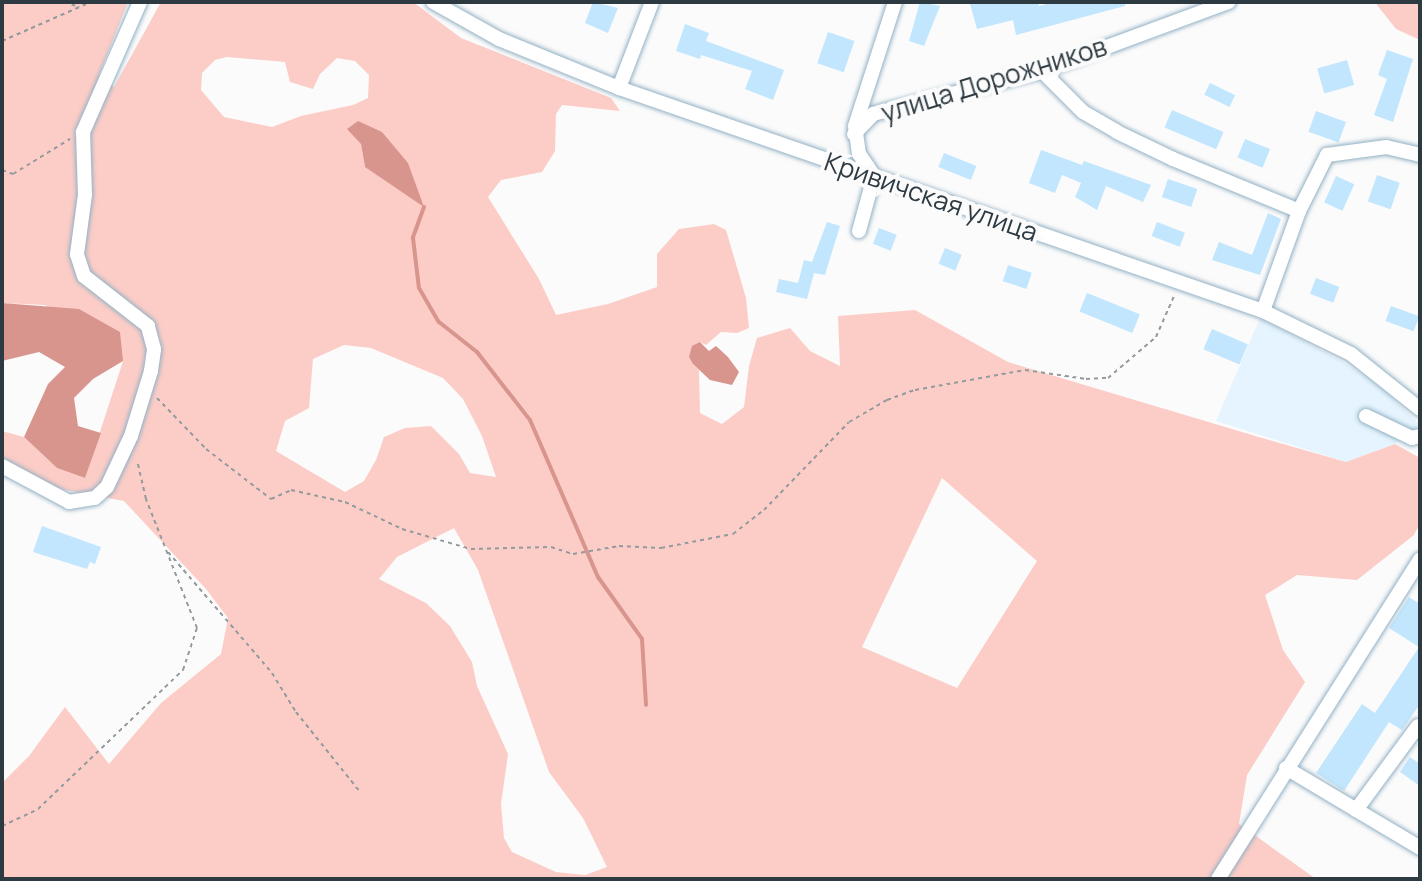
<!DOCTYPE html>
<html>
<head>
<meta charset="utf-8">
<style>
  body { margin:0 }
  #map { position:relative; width:1422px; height:881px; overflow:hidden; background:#fbfbfb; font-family:Manrope,sans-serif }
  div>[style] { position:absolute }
  .built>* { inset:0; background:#e5f4fe }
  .green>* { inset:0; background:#fccdc7 }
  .water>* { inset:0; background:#d8958d }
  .stream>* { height:4px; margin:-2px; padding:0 2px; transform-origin:2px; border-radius:2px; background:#d8958d }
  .building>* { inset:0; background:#c1e6fd; transform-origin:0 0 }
  .path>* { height:2px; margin-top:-1px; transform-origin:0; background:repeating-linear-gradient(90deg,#939a9e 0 4px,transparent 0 8px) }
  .roads { filter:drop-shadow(0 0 2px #93b1c4) drop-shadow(0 0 2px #93b1c4) }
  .minor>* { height:14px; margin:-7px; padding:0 7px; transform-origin:7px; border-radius:7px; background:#fff }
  span { translate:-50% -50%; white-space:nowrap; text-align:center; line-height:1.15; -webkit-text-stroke:8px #fbfbfb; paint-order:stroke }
  .street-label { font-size:26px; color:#2e3a42 }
  .frame { position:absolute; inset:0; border:4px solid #2e3a42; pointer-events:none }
</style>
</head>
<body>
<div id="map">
  <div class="built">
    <i style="clip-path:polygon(1260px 318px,1343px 362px,1382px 388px,1420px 425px,1395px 444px,1346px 462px,1216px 421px)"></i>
  </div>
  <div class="green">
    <i style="clip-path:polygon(evenodd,2px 2px,128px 2px,99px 75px,114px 87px,161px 2px,413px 2px,461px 38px,611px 98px,620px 111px,562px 105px,556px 114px,555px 151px,542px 172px,501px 180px,488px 197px,539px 279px,556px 315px,608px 304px,657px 287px,657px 254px,679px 229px,714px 224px,726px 230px,746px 298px,749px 328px,737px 333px,721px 332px,706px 345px,700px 342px,693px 364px,699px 370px,700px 413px,722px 424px,744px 407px,749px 366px,757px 338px,790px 328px,810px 351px,840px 366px,838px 316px,915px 310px,1008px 362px,1262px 438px,1346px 462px,1395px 444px,1420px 458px,1420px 523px,1414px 535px,1357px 580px,1297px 575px,1265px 595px,1283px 650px,1305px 682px,1247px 775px,1239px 824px,1316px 879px,2px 879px,2px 783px,29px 756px,65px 707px,109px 764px,161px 703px,221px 654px,228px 618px,206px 589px,124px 501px,65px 490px,2px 471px,2px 431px,24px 437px,57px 468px,85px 478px,123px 361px,45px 305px,2px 303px,2px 2px,227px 57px,285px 62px,290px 82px,313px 89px,320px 74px,337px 58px,355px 61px,369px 75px,368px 98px,353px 105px,301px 116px,272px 127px,224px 117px,201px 90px,202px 73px,215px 60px,227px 57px,2px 2px,382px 132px,394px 149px,408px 163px,365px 167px,361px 144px,382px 132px,2px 2px,344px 345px,371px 348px,443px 378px,463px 399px,482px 436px,496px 477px,470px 473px,459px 454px,431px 426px,405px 428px,384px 437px,376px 460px,364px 481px,345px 492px,276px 451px,285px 421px,309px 408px,313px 359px,344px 345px,2px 2px,942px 478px,1037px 561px,957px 688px,862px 647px,942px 478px,2px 2px,454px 528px,478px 570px,549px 772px,583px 818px,607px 867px,585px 875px,556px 872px,512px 852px,504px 838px,501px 804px,508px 754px,477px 686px,472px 662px,450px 626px,426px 603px,379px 579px,397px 557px,454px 528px)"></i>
    <i style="clip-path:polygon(1378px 2px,1420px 2px,1420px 40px,1396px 29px,1377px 5px)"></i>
  </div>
  <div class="water">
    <i style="clip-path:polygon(358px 121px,382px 132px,408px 163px,424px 207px,365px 167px,361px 144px,347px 129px)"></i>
    <i style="clip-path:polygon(2px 303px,79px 309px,120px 332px,123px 361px,93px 379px,74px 398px,78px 426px,101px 433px,85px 478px,57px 468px,24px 437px,48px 384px,65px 367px,39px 352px,2px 361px)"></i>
    <i style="clip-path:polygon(700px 342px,709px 351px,716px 346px,728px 357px,739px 372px,732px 385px,710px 380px,693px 364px,689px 357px,692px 346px)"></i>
  </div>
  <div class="stream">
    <i style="left:424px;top:207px;width:33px;rotate:110deg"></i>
    <i style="left:413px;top:238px;width:50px;rotate:83.2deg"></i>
    <i style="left:419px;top:288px;width:39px;rotate:60deg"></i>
    <i style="left:439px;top:322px;width:48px;rotate:38.3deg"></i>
    <i style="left:477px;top:352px;width:86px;rotate:52.1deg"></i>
    <i style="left:530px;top:420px;width:171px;rotate:66.6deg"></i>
    <i style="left:598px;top:577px;width:76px;rotate:54.6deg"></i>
    <i style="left:642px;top:639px;width:66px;rotate:86.5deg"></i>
  </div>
  <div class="building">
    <i style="clip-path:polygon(593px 2px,618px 8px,608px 33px,585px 23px)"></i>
    <i style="clip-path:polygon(920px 2px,940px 6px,924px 46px,909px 41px)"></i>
    <i style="clip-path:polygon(977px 2px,1038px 2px,1039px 6px,1054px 2px,1125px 2px,1125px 6px,1016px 35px,1013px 20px,977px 29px,970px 4px)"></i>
    <i style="clip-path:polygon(685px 24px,709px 33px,706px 41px,784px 70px,773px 100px,745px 89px,752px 71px,701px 55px,700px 59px,676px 51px)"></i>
    <i style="left:828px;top:32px;width:28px;height:33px;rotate:19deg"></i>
    <i style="clip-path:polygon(1387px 50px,1413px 59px,1393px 122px,1374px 115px,1387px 79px,1378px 75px)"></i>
    <i style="left:1347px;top:60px;width:26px;height:31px;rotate:74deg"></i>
    <i style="left:1210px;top:83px;width:28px;height:13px;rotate:26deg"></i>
    <i style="left:1172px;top:110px;width:56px;height:19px;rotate:23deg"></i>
    <i style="left:1316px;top:111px;width:32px;height:22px;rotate:20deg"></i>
    <i style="left:1245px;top:139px;width:27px;height:20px;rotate:22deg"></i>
    <i style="clip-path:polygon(1041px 150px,1082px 165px,1084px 161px,1151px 185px,1143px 202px,1106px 186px,1097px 210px,1075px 197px,1081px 183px,1062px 175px,1055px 193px,1029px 183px)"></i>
    <i style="left:944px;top:153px;width:35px;height:15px;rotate:22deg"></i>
    <i style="left:1377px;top:175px;width:24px;height:28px;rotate:19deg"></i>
    <i style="left:1336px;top:176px;width:20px;height:29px;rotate:24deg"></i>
    <i style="left:1168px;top:179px;width:31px;height:19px;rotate:19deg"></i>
    <i style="clip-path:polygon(1268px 213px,1281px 219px,1260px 275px,1212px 260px,1219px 242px,1252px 255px)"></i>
    <i style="clip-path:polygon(827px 222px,840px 226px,825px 275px,814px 273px,807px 299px,776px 292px,779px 279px,798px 283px,804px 260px,812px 262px)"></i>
    <i style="left:1157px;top:222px;width:30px;height:15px;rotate:21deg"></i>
    <i style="left:879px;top:228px;width:19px;height:17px;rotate:21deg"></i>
    <i style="left:945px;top:248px;width:18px;height:17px;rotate:22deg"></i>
    <i style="left:1008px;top:265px;width:25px;height:17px;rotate:18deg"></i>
    <i style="left:1316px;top:278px;width:25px;height:17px;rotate:21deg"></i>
    <i style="left:1087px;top:293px;width:57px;height:20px;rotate:22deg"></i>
    <i style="left:1391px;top:306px;width:30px;height:16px;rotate:20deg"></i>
    <i style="left:1212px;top:329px;width:39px;height:22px;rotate:23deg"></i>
    <i style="clip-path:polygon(42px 526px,101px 547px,95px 564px,90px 562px,87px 569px,33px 552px)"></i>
    <i style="clip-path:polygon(1409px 597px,1420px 604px,1420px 704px,1402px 730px,1389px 722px,1344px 791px,1316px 773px,1362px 704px,1375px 713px,1419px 647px,1389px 628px)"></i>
    <i style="clip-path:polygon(1410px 757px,1420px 764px,1420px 786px,1400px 772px)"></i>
  </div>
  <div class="path">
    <i style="left:64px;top:2px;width:16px;rotate:18deg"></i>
    <i style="left:2px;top:41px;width:97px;rotate:-23.7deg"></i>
    <i style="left:2px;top:170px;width:12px;rotate:20deg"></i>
    <i style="left:13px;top:174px;width:67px;rotate:-31.6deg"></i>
    <i style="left:157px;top:398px;width:71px;rotate:46.1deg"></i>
    <i style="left:206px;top:449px;width:82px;rotate:37.6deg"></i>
    <i style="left:271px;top:499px;width:22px;rotate:-24deg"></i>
    <i style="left:291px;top:490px;width:55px;rotate:12.5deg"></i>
    <i style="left:345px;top:502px;width:63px;rotate:25.3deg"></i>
    <i style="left:402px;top:529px;width:72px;rotate:16.2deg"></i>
    <i style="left:471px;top:549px;width:80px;rotate:-1.4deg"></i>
    <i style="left:551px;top:547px;width:23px;rotate:18deg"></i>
    <i style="left:573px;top:554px;width:47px;rotate:-9.9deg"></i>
    <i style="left:619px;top:546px;width:42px;rotate:2.7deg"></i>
    <i style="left:661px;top:548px;width:73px;rotate:-11deg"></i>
    <i style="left:733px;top:534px;width:39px;rotate:-38deg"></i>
    <i style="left:764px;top:510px;width:122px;rotate:-46deg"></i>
    <i style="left:849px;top:422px;width:44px;rotate:-30.1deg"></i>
    <i style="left:887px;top:400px;width:30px;rotate:-20deg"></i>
    <i style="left:915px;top:390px;width:112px;rotate:-10.3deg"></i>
    <i style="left:1025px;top:370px;width:62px;rotate:8.4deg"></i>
    <i style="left:1086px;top:379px;width:22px;rotate:-3deg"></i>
    <i style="left:1108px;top:378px;width:63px;rotate:-40.5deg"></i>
    <i style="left:1156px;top:337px;width:45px;rotate:-66.3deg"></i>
    <i style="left:168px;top:552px;width:160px;rotate:49.3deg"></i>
    <i style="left:272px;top:673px;width:46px;rotate:58.4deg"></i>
    <i style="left:296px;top:712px;width:104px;rotate:51.3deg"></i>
    <i style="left:2px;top:826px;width:40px;rotate:-25deg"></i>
    <i style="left:38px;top:809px;width:201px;rotate:-43.8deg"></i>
    <i style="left:183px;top:670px;width:44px;rotate:-71.6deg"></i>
    <i style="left:197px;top:628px;width:139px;rotate:-111.6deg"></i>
    <i style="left:146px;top:499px;width:40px;rotate:-103deg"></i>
  </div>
  <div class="roads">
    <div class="minor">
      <i style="left:433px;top:2px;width:76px;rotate:29.3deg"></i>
      <i style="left:499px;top:39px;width:130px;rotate:22.2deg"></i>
      <i style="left:619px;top:88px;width:682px;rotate:19.1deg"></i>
      <i style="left:1263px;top:311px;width:98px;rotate:26deg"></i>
      <i style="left:1351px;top:354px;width:88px;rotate:38.6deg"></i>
      <i style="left:1042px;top:71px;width:58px;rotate:45deg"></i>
      <i style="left:1083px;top:112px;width:39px;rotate:30deg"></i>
      <i style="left:1117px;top:132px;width:62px;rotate:25.7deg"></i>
      <i style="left:1173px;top:159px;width:136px;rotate:22.4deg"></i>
      <i style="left:619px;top:88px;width:92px;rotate:-69deg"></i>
      <i style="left:854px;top:134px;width:28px;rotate:-46deg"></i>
      <i style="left:873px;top:114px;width:174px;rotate:-14.3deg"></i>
      <i style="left:1042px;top:71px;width:199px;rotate:-20.3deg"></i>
      <i style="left:859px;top:231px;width:57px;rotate:-74.7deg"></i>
      <i style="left:874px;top:176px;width:27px;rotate:-124deg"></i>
      <i style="left:859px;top:154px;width:28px;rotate:-98deg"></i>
      <i style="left:855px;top:126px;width:130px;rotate:-72.1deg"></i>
      <i style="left:1263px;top:311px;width:106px;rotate:-70.2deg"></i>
      <i style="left:1299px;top:211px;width:63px;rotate:-63.4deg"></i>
      <i style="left:1327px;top:155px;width:60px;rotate:-7.7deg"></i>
      <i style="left:1386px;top:147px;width:35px;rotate:13deg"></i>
      <i style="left:1366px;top:416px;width:51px;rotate:25.6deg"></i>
      <i style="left:1412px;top:438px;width:8px;rotate:-14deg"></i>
      <i style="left:2px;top:466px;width:76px;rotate:28.2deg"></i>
      <i style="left:69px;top:502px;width:26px;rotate:-9deg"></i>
      <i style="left:95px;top:498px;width:16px;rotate:-43deg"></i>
      <i style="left:107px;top:487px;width:56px;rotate:-64.8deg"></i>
      <i style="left:131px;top:436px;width:68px;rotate:-72.9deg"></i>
      <i style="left:151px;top:371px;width:22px;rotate:-82deg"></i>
      <i style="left:154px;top:349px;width:24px;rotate:-105deg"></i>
      <i style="left:148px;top:326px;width:81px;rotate:-142deg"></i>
      <i style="left:84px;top:276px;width:23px;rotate:-108deg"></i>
      <i style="left:77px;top:254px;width:60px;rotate:-82.3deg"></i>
      <i style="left:85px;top:195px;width:63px;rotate:-91.8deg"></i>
      <i style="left:83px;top:132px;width:142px;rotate:-66.3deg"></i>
      <i style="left:1286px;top:768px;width:156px;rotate:30.8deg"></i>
      <i style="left:1356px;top:810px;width:104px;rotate:-53.6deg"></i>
      <i style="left:1218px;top:879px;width:378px;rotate:-57.7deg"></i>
    </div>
  </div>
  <div class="street-label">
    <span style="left:994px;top:80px;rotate:-17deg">улица Дорожников</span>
    <span style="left:931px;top:197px;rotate:19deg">Кривичская улица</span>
  </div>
  <div class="frame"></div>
</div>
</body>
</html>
